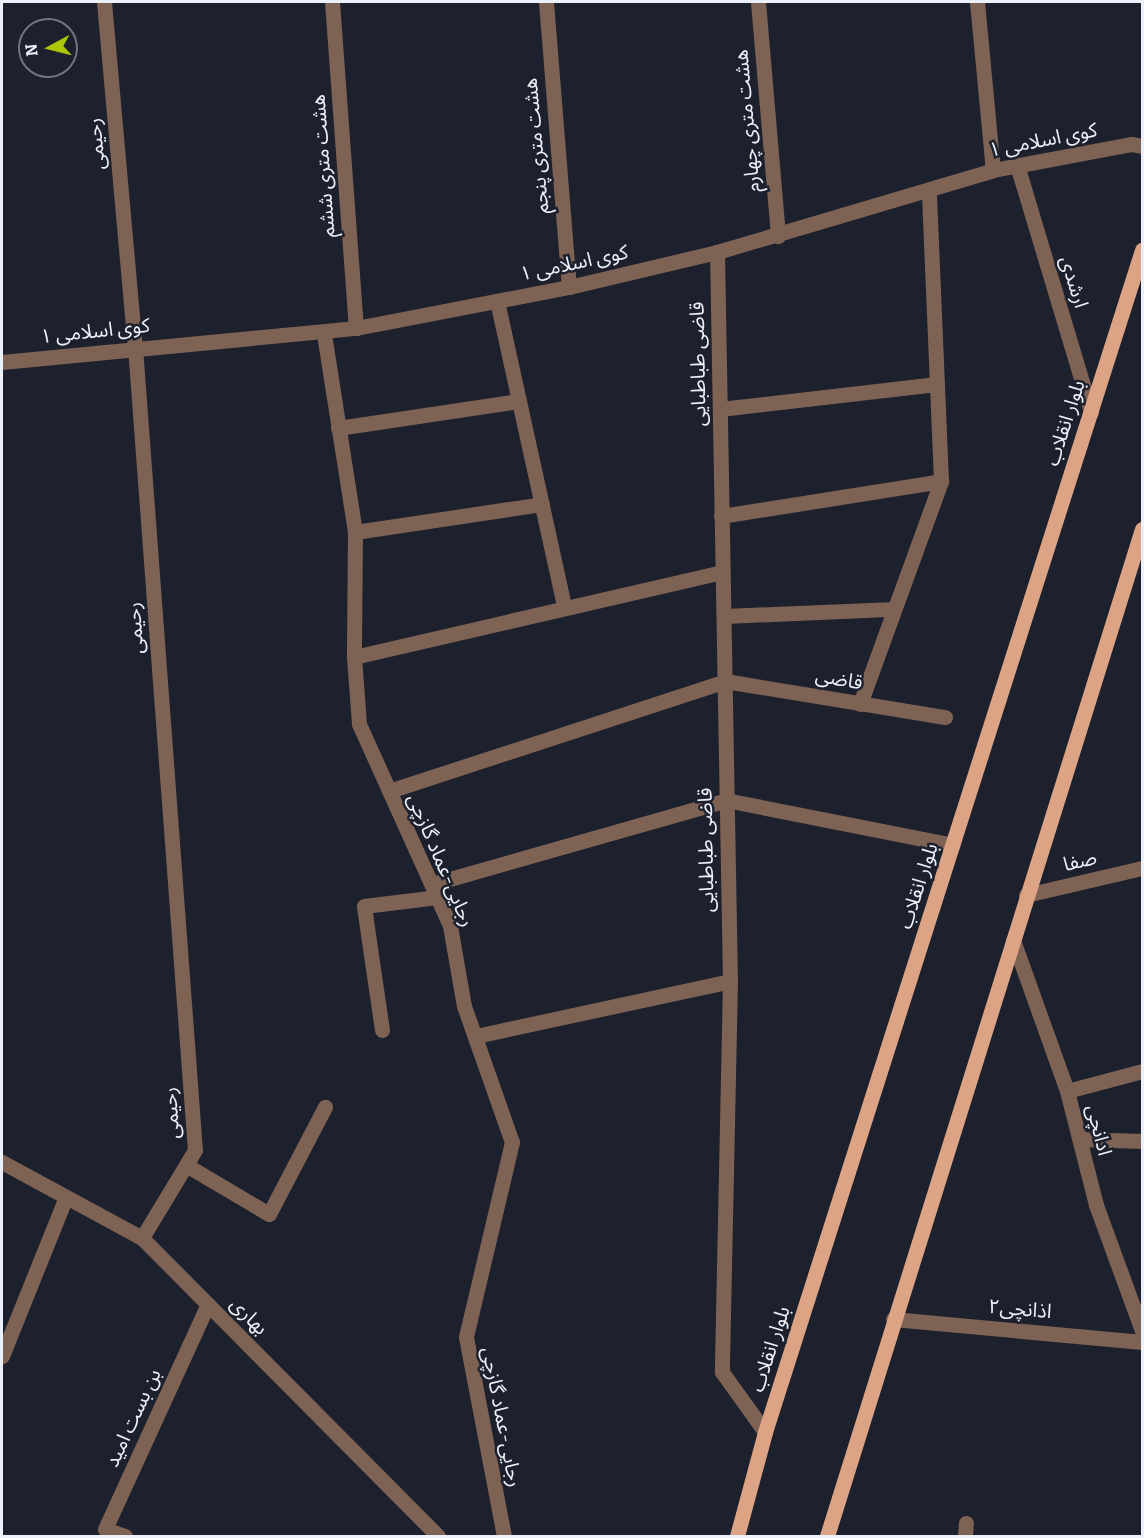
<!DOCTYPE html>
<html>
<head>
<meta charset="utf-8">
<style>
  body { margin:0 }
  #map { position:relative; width:1144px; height:1538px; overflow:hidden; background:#1c212d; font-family:Bitter,"Noto Sans Arabic",serif }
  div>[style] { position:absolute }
  .service>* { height:15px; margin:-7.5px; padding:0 7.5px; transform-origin:7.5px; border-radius:7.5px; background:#7e6254 }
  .minor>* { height:15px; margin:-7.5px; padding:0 7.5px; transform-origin:7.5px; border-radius:7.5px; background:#7e6254 }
  .tertiary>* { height:15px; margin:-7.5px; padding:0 7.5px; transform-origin:7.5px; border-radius:7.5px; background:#7e6254 }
  .primary>* { height:15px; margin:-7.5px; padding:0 7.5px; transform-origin:7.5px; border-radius:7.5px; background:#dda385 }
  span { translate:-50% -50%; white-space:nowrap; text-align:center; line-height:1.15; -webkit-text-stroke:5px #1c212d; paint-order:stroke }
  .street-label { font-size:20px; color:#ecf0f9 }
  .frame { position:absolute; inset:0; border:3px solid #ecf0f9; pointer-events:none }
  .north { position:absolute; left:18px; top:18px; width:60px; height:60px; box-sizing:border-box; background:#1c212d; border:2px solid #6f747f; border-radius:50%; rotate:263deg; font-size:16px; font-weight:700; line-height:24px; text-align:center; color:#ecf0f9 }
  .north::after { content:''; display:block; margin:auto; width:21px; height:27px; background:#aec508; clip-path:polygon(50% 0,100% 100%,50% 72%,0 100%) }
</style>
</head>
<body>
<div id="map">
  <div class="service">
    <i style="left:1017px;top:165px;width:258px;rotate:73.3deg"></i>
    <i style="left:1026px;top:895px;width:119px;rotate:-13.1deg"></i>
    <i style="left:1013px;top:940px;width:160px;rotate:70.3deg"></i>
    <i style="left:1067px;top:1091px;width:118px;rotate:75.7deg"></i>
    <i style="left:1096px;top:1205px;width:134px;rotate:69.9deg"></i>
    <i style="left:1080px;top:1139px;width:62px;rotate:1.8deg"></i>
    <i style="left:893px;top:1319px;width:250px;rotate:5.3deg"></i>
    <i style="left:125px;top:1536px;width:21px;rotate:-161deg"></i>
    <i style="left:105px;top:1529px;width:247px;rotate:-65.4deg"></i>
    <i style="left:965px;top:1536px;width:13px;rotate:-86deg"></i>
  </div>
  <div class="minor">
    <i style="left:104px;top:2px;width:346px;rotate:84.9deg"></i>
    <i style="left:135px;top:347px;width:805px;rotate:85.73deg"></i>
    <i style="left:195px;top:1150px;width:103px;rotate:121.1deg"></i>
    <i style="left:332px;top:2px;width:327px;rotate:85.8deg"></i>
    <i style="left:546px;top:2px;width:286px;rotate:85.4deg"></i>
    <i style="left:758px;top:2px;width:235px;rotate:85.1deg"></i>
    <i style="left:977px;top:2px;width:169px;rotate:84.6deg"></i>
    <i style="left:717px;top:252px;width:729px;rotate:88.98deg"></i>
    <i style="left:730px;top:981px;width:391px;rotate:91.2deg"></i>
    <i style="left:722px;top:1372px;width:74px;rotate:54.4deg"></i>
    <i style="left:497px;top:301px;width:311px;rotate:77.6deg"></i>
    <i style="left:324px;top:334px;width:200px;rotate:81.1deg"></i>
    <i style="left:355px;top:532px;width:125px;rotate:90.5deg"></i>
    <i style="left:354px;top:657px;width:67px;rotate:85.7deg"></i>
    <i style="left:359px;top:724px;width:222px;rotate:65.7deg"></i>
    <i style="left:450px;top:926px;width:81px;rotate:80.1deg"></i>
    <i style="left:464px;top:1006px;width:144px;rotate:70.6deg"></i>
    <i style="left:512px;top:1142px;width:200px;rotate:103.3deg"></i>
    <i style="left:466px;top:1337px;width:203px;rotate:79.2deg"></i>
    <i style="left:2px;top:362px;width:356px;rotate:-5.5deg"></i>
    <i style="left:356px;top:328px;width:217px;rotate:-10.9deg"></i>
    <i style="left:569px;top:287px;width:152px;rotate:-13.3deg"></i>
    <i style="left:717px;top:252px;width:288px;rotate:-16.5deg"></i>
    <i style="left:993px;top:170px;width:140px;rotate:-10.7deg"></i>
    <i style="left:1131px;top:144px;width:11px;rotate:10deg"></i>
    <i style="left:720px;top:409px;width:218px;rotate:-6.6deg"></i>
    <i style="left:338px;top:428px;width:183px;rotate:-8.5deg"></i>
    <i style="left:721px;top:516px;width:223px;rotate:-9deg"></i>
    <i style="left:355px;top:532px;width:189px;rotate:-8.5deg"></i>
    <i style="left:724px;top:616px;width:170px;rotate:-2.4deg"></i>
    <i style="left:354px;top:657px;width:378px;rotate:-13deg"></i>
    <i style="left:860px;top:704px;width:237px;rotate:-70deg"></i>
    <i style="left:941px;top:481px;width:291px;rotate:-92.4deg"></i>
    <i style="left:389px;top:791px;width:354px;rotate:-18.1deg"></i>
    <i style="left:725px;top:681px;width:223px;rotate:9.3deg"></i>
    <i style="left:432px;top:884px;width:306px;rotate:-15.9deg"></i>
    <i style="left:726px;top:800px;width:231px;rotate:11.2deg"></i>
    <i style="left:382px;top:1030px;width:125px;rotate:-98.3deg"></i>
    <i style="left:364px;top:906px;width:74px;rotate:-7deg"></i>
    <i style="left:476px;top:1036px;width:260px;rotate:-12.2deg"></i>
    <i style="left:1067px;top:1091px;width:78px;rotate:-14.9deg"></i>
    <i style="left:186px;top:1165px;width:96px;rotate:30.6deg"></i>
    <i style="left:269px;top:1214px;width:121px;rotate:-62.4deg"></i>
    <i style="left:2px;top:1356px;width:169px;rotate:-68.1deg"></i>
  </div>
  <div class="tertiary">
    <i style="left:2px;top:1162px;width:159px;rotate:28.5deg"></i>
    <i style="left:142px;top:1238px;width:420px;rotate:45.2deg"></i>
  </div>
  <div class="primary">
    <i style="left:737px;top:1536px;width:108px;rotate:-74.9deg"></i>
    <i style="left:765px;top:1432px;width:1241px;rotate:-72.31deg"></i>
    <i style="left:827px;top:1536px;width:1055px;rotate:-72.63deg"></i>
  </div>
  <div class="street-label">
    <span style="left:747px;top:121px;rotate:-95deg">هشت متری چهارم</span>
    <span style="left:1043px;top:140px;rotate:-11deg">کوی اسلامی ۱</span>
    <span style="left:96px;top:144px;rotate:-95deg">رحیمی</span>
    <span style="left:536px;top:146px;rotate:-95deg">هشت متری پنجم</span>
    <span style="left:323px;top:166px;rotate:-94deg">هشت متری ششم</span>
    <span style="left:574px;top:263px;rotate:-12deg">کوی اسلامی ۱</span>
    <span style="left:1074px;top:282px;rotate:73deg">ارشدی</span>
    <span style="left:95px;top:331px;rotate:-6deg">کوی اسلامی ۱</span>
    <span style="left:698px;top:364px;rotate:-91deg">قاضی طباطبایی</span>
    <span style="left:1065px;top:423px;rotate:-72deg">بلوار انقلاب</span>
    <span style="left:135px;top:628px;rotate:-94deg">رحیمی</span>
    <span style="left:839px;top:679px;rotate:10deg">قاضی</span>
    <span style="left:706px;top:850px;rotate:-91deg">قاضی طباطبایی</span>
    <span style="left:441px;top:860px;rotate:67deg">رجایی-عماد گازچی</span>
    <span style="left:1080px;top:861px;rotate:-13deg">صفا</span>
    <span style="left:918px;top:886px;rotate:-72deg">بلوار انقلاب</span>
    <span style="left:171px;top:1113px;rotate:-94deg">رحیمی</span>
    <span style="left:1099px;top:1130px;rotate:76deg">ادانچی</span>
    <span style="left:1020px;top:1309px;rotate:5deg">اذانچی۲</span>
    <span style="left:249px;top:1316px;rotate:45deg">بهاری</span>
    <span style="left:770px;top:1349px;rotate:-72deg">بلوار انقلاب</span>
    <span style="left:502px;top:1417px;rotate:79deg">رجایی-عماد گازچی</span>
    <span style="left:133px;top:1418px;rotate:-65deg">بن بست امید</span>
  </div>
  <div class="frame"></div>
  <div class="north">N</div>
</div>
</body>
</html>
